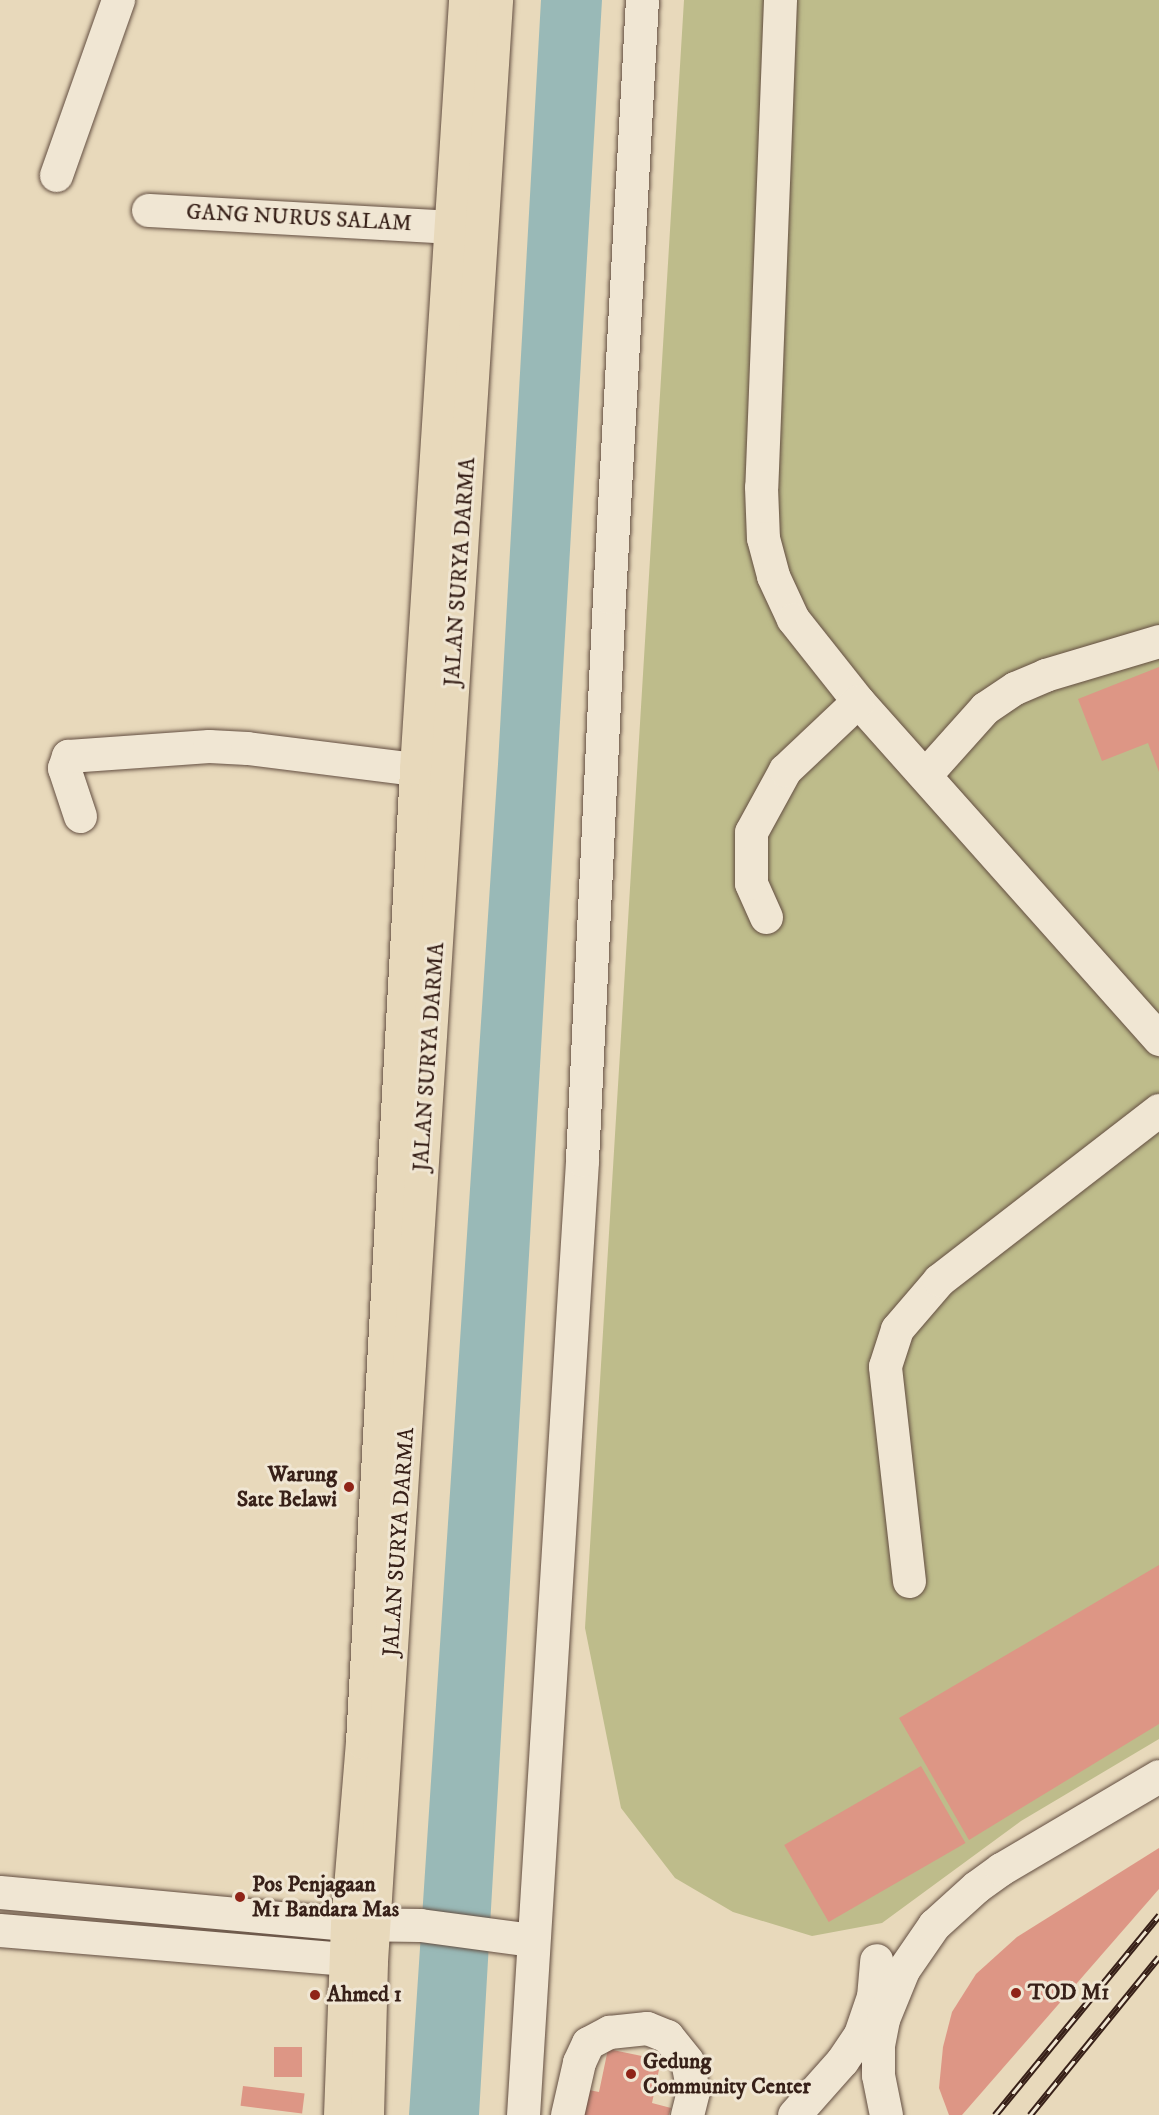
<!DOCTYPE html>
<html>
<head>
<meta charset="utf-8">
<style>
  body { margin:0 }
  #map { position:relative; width:1159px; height:2115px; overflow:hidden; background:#e8d9bb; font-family:"IM FELL DW Pica",serif }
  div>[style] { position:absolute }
  .green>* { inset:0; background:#bebc8b }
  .water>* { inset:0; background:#99b9b7 }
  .building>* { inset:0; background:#dd9685; transform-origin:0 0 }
  .roads { filter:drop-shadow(0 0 2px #634e41) drop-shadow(0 0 2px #634e41) }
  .minor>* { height:33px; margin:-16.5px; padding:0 16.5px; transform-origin:16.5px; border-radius:16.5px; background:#f0e6d3 }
  .major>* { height:33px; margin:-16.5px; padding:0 16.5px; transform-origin:16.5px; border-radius:16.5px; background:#e8d9bb }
  .rail>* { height:7px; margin-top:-3.5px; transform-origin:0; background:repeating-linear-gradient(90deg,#f0e6d3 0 14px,#372018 0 28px); box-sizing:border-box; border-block:2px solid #372018 }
  .dots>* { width:16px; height:16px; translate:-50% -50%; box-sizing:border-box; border:3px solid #f0e6d3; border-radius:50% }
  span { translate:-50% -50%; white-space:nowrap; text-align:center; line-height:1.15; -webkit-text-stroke:6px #f0e6d3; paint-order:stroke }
  .street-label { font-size:22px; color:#372018 }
  .poi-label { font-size:22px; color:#372018; font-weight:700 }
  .right { translate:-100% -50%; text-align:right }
  .left { translate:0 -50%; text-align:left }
</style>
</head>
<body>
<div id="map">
  <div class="green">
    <i style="clip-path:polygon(684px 0,1159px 0,1159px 1739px,1021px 1821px,882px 1923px,812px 1936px,733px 1912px,675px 1878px,621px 1808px,585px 1628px)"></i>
  </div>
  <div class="water">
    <i style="clip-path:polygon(541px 0,602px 0,479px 2115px,409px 2115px,498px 764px)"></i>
  </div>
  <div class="building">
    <i style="clip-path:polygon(1159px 667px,1159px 772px,1148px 743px,1102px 761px,1078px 699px)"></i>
    <i style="clip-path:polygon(1159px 1565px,1159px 1724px,969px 1840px,899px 1718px)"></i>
    <i style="left:921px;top:1766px;width:89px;height:158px;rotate:60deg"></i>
    <i style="clip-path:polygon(1159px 1848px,1159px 1889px,962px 2115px,949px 2115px,939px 2088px,943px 2047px,952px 2012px,976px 1974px,1017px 1937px)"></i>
    <i style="left:274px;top:2047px;width:28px;height:30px"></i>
    <i style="clip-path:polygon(608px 2049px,661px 2060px,652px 2103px,671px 2108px,669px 2115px,574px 2115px,579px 2088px,599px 2092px)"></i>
    <i style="left:243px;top:2086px;width:62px;height:20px;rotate:7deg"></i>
  </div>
  <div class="roads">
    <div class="minor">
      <i style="left:780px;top:0;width:487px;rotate:92.2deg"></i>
      <i style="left:761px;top:487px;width:51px;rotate:87.8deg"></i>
      <i style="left:763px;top:538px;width:39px;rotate:75deg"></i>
      <i style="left:773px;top:576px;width:47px;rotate:65.1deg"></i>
      <i style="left:793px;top:619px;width:105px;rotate:51.6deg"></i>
      <i style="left:858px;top:701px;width:453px;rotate:48.3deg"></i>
      <i style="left:56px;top:175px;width:186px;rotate:-70.5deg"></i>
      <i style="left:148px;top:210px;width:302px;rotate:3.2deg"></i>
      <i style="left:925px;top:775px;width:90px;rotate:-48.2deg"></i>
      <i style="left:985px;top:708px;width:36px;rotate:-34deg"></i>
      <i style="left:1015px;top:688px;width:33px;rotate:-23deg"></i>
      <i style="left:1045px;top:675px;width:119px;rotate:-16.6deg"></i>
      <i style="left:80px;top:816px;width:51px;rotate:-108.4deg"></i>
      <i style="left:64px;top:768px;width:13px;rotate:-72deg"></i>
      <i style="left:68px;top:756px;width:141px;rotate:-4.1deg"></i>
      <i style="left:209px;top:746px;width:38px;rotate:3deg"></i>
      <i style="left:247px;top:748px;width:170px;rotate:7.1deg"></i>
      <i style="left:766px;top:917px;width:37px;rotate:-114deg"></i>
      <i style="left:751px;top:883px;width:51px;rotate:-90deg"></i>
      <i style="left:751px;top:832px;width:71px;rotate:-61.3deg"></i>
      <i style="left:785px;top:770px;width:100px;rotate:-43.4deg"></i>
      <i style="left:909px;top:1581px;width:216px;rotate:-96.4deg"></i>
      <i style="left:885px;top:1366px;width:39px;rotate:-72deg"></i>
      <i style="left:897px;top:1329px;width:65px;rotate:-49.4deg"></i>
      <i style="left:939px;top:1280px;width:278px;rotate:-37.7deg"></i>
      <i style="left:0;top:1892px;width:348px;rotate:5.3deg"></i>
      <i style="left:347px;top:1924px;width:73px;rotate:0.8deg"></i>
      <i style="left:420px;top:1925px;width:114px;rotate:7.6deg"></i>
      <i style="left:0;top:1930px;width:372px;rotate:4.8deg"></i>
      <i style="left:523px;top:2115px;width:957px;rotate:-86.46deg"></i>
      <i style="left:582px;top:1160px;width:564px;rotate:-87.25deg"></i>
      <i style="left:609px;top:597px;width:598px;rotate:-86.84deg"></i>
      <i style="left:567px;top:2115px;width:54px;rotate:-77.2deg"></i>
      <i style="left:579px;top:2062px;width:21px;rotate:-65deg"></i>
      <i style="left:588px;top:2043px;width:24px;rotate:-28deg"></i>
      <i style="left:609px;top:2032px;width:38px;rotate:-6deg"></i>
      <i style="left:647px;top:2028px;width:22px;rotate:22deg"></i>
      <i style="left:667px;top:2036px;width:32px;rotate:51deg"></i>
      <i style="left:687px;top:2061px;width:31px;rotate:79deg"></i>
      <i style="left:693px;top:2091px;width:25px;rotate:104deg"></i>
      <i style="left:794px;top:2115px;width:72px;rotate:-48.4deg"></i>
      <i style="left:842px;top:2061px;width:32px;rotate:-56deg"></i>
      <i style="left:860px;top:2034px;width:39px;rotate:-71deg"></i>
      <i style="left:873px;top:1997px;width:37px;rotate:-85deg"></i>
      <i style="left:886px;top:2115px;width:41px;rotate:-101.3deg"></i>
      <i style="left:878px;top:2075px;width:30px;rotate:-90deg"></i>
      <i style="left:878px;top:2045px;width:26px;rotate:-79deg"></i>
      <i style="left:883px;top:2019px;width:53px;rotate:-67.8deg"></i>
      <i style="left:903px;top:1970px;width:55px;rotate:-55.4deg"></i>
      <i style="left:934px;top:1925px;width:57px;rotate:-42.1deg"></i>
      <i style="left:976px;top:1887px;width:31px;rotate:-36deg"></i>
      <i style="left:1001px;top:1869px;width:183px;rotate:-30.5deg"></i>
    </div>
    <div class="major">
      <i style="left:340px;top:2115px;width:191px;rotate:-87.9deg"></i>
      <i style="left:347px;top:1924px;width:183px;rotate:-85.3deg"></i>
      <i style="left:362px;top:1742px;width:974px;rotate:-86.82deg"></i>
      <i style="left:416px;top:769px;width:771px;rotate:-86.35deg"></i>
      <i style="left:367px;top:2115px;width:154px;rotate:-88.5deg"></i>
      <i style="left:371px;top:1961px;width:1965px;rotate:-86.35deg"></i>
    </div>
  </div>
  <div class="rail">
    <i style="left:995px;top:2115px;width:259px;rotate:-50.6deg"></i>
    <i style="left:1030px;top:2115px;width:204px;rotate:-50.8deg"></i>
  </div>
  <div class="dots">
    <i style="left:349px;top:1487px;background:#8f2418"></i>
    <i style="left:240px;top:1897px;background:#8f2418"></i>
    <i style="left:1016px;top:1993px;background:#8f2418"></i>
    <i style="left:315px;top:1995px;background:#8f2418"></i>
    <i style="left:631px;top:2074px;background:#8f2418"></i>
  </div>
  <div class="street-label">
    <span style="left:299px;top:218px;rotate:3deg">GANG NURUS SALAM</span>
    <span style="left:460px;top:572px;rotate:-86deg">JALAN SURYA DARMA</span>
    <span style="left:429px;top:1057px;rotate:-86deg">JALAN SURYA DARMA</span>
    <span style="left:399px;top:1542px;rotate:-86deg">JALAN SURYA DARMA</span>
  </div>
  <div class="poi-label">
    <span class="right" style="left:337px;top:1487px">Warung<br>Sate Belawi</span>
    <span class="left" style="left:252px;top:1897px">Pos Penjagaan<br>M1 Bandara Mas</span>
    <span class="left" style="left:1028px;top:1993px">TOD M1</span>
    <span class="left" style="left:327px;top:1995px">Ahmed 1</span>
    <span class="left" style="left:643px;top:2074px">Gedung<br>Community Center</span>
  </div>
</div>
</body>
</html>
